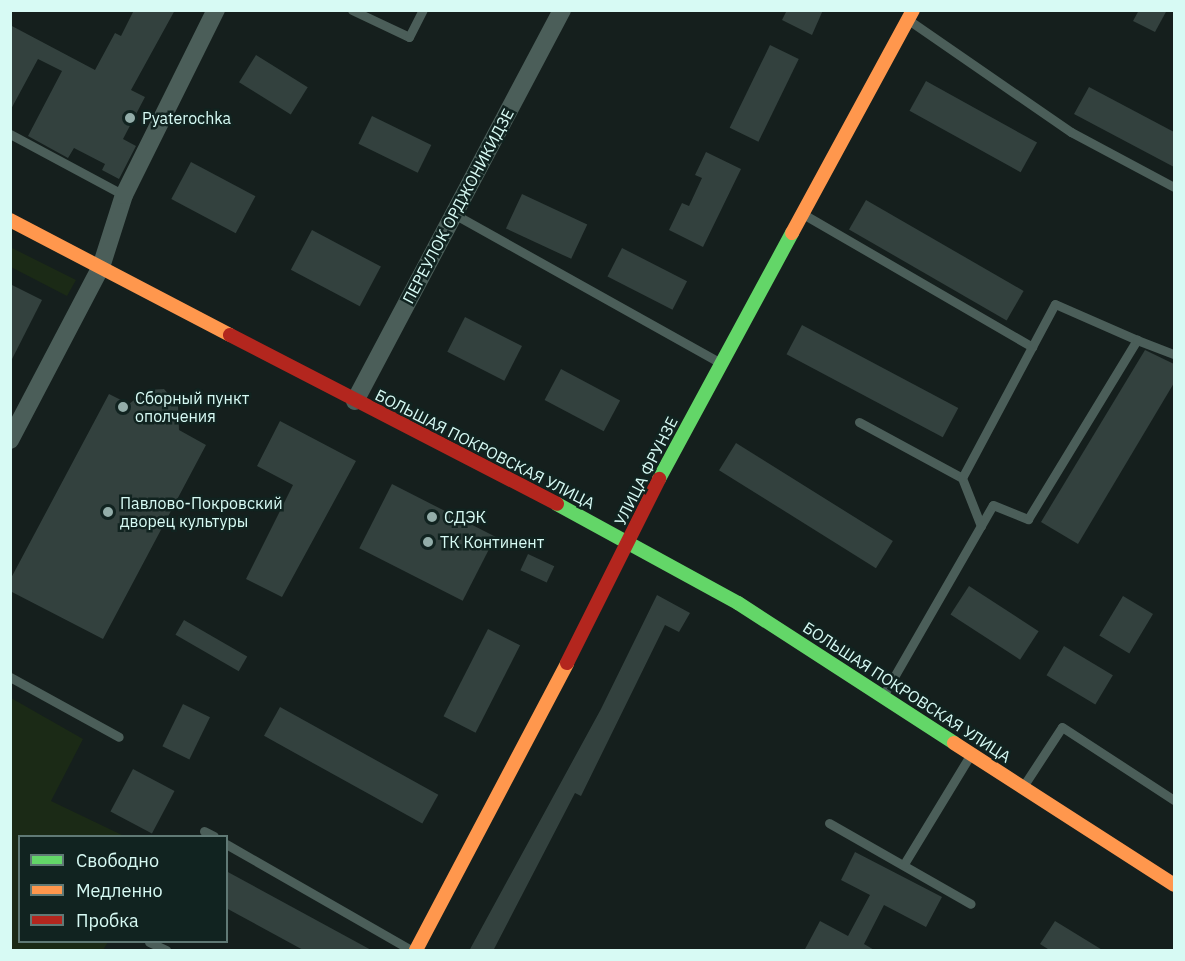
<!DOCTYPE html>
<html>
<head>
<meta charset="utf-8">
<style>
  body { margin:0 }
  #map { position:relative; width:1185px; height:961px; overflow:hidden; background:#151f1d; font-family:"IBM Plex Sans",sans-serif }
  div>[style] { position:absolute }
  .green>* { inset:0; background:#1b2a16 }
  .building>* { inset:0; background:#33413e; transform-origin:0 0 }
  .lane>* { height:9px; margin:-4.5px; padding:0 4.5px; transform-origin:4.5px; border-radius:4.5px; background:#4b5e59 }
  .street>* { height:18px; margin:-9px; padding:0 9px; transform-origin:9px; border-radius:9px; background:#4b5e59 }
  .fast>* { height:14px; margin:-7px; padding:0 7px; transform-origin:7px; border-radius:7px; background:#63d668 }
  .slow>* { height:14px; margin:-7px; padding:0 7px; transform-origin:7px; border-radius:7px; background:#ff974d }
  .jam>* { height:14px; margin:-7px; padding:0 7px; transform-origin:7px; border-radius:7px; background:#b3261e }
  .dots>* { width:16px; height:16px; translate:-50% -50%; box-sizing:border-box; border:3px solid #112320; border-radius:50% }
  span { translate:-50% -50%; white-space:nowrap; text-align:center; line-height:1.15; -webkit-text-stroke:5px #112320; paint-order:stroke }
  .poi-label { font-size:16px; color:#d7faf4 }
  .left { translate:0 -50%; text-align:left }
  .street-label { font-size:16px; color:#d7faf4 }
  .frame { position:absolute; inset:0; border:12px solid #d7faf4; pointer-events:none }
  .legend { position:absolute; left:18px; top:835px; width:210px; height:108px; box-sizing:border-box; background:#112320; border:2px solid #607975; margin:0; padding:8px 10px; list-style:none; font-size:18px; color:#d7faf4 }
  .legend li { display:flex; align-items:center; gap:12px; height:30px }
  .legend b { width:30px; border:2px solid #607975 }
</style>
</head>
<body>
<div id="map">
  <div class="green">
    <i style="clip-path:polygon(10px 247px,76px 280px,67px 296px,11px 267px)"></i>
    <i style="clip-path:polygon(11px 698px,83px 739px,51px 801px,124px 836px,20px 836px,20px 942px,108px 942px,103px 950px,11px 950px)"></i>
  </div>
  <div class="building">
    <i style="clip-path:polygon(134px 10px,175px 10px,131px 90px,145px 97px,123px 139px,136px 146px,119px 179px,102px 170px,105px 164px,74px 148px,68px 158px,28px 136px,62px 71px,38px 59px,10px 111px,10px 25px,95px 70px,115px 33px,121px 36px)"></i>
    <i style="clip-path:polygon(787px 10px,823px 10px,812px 35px,782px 20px)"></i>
    <i style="clip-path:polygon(1139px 10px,1167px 10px,1155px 32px,1133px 21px)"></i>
    <i style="left:770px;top:45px;width:32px;height:92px;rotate:26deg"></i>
    <i style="left:256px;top:55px;width:61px;height:32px;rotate:32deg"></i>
    <i style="left:926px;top:81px;width:127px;height:34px;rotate:29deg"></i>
    <i style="clip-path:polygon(1089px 87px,1174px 132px,1174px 167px,1074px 114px)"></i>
    <i style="left:372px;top:116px;width:66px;height:31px;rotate:26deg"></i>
    <i style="clip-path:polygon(706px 152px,741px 169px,703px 247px,669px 230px,682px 203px,689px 206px,702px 178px,695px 175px)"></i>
    <i style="left:191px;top:162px;width:73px;height:42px;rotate:28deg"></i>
    <i style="left:522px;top:194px;width:72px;height:38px;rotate:25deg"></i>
    <i style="left:866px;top:200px;width:182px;height:34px;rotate:30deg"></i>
    <i style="left:312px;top:230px;width:78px;height:45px;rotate:28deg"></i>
    <i style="left:622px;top:248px;width:73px;height:32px;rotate:27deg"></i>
    <i style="clip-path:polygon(10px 284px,42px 300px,10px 363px)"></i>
    <i style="left:465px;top:317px;width:64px;height:39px;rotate:27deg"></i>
    <i style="left:802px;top:325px;width:177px;height:33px;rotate:28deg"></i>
    <i style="clip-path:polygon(1145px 350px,1174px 364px,1174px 383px,1078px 544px,1041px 522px)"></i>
    <i style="left:561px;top:369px;width:67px;height:35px;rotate:28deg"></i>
    <i style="clip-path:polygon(164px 389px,178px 405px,179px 430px,206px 445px,103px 639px,10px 591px,10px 580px,109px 394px,129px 404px,147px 390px)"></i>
    <i style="clip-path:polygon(280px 421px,356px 461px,282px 597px,246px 579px,293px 485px,257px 466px)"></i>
    <i style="left:736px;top:443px;width:185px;height:32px;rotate:32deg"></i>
    <i style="left:392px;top:484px;width:116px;height:72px;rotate:27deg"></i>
    <i style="left:528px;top:554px;width:29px;height:18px;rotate:25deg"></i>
    <i style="left:969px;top:586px;width:83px;height:34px;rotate:33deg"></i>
    <i style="clip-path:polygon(657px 595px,690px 613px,679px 632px,665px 625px,581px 796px,575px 793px,493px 951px,469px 951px,601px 709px)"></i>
    <i style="left:1123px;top:596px;width:35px;height:46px;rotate:31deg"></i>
    <i style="left:184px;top:620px;width:73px;height:17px;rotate:30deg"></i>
    <i style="left:488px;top:629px;width:36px;height:98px;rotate:27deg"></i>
    <i style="left:1064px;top:646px;width:57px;height:34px;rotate:31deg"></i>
    <i style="left:183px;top:704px;width:30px;height:47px;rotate:26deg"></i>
    <i style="left:280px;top:707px;width:181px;height:33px;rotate:29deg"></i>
    <i style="left:133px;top:769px;width:47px;height:48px;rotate:28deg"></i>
    <i style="clip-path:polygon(855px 852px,942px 897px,926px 927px,884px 905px,864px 944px,876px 951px,804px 951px,820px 921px,848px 936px,870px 895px,841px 880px)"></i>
    <i style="clip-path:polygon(226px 871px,373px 951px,305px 951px,226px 908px)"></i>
    <i style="clip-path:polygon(1055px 921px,1104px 951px,1051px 951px,1040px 944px)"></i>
  </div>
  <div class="lane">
    <i style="left:352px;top:10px;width:63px;rotate:25.3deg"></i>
    <i style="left:409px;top:37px;width:30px;rotate:-63deg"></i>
    <i style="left:910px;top:21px;width:196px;rotate:34.6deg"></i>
    <i style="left:1071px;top:132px;width:117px;rotate:28.1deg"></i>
    <i style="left:10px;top:134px;width:129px;rotate:28.2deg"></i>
    <i style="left:454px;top:214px;width:306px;rotate:29.2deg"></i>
    <i style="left:803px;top:214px;width:265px;rotate:30.1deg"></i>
    <i style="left:859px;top:422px;width:117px;rotate:28.5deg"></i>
    <i style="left:981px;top:526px;width:52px;rotate:-111.6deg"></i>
    <i style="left:962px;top:478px;width:197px;rotate:-61.9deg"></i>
    <i style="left:1055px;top:304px;width:90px;rotate:23.7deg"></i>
    <i style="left:10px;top:677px;width:124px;rotate:28.8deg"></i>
    <i style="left:883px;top:696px;width:220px;rotate:-60.1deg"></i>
    <i style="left:993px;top:505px;width:38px;rotate:22deg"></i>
    <i style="left:1028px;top:519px;width:210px;rotate:-58.7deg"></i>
    <i style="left:1137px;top:340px;width:40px;rotate:21deg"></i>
    <i style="left:1024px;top:785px;width:69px;rotate:-56.8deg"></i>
    <i style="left:1062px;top:727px;width:134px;rotate:33.1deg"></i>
    <i style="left:829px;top:823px;width:163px;rotate:29.7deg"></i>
    <i style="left:204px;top:831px;width:11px;rotate:27deg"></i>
    <i style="left:226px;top:844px;width:213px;rotate:29.8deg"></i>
    <i style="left:904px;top:864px;width:129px;rotate:-58.7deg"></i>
    <i style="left:149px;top:942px;width:19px;rotate:25deg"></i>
  </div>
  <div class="street">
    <i style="left:355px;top:401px;width:442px;rotate:-62.1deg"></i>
    <i style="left:10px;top:440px;width:195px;rotate:-62.3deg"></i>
    <i style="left:101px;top:267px;width:76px;rotate:-72.3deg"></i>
    <i style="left:124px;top:195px;width:207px;rotate:-63.6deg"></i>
  </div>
  <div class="fast">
    <i style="left:659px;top:479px;width:280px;rotate:-61.6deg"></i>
    <i style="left:557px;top:504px;width:206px;rotate:28.7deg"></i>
    <i style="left:738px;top:603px;width:257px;rotate:32.9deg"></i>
  </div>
  <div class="slow">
    <i style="left:10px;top:220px;width:248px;rotate:27.6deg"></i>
    <i style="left:792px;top:233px;width:254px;rotate:-61.5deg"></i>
    <i style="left:954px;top:743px;width:262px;rotate:32.8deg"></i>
    <i style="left:416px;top:950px;width:324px;rotate:-62.2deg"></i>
  </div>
  <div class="jam">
    <i style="left:230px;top:335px;width:368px;rotate:27.3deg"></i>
    <i style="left:567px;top:663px;width:206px;rotate:-63.4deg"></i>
  </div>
  <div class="dots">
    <i style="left:130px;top:118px;background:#93ada9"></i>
    <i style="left:123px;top:407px;background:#93ada9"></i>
    <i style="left:108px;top:512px;background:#93ada9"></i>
    <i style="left:432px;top:517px;background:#93ada9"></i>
    <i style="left:428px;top:542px;background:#93ada9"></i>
  </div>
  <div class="poi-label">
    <span class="left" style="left:142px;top:118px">Pyaterochka</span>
    <span class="left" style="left:135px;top:407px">Сборный пункт<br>ополчения</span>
    <span class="left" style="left:120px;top:512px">Павлово-Покровский<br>дворец культуры</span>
    <span class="left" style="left:444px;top:517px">СДЭК</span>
    <span class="left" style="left:440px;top:542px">ТК Континент</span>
  </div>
  <div class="street-label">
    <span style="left:458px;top:206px;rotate:-62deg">ПЕРЕУЛОК ОРДЖОНИКИДЗЕ</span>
    <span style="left:485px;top:449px;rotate:27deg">БОЛЬШАЯ ПОКРОВСКАЯ УЛИЦА</span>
    <span style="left:646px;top:471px;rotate:-63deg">УЛИЦА ФРУНЗЕ</span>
    <span style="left:907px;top:692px;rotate:33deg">БОЛЬШАЯ ПОКРОВСКАЯ УЛИЦА</span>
  </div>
  <div class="frame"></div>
  <ul class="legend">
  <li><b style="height:8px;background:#63d668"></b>Свободно</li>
  <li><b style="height:8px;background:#ff974d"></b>Медленно</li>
  <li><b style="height:8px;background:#b3261e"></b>Пробка</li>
  </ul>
</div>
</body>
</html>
